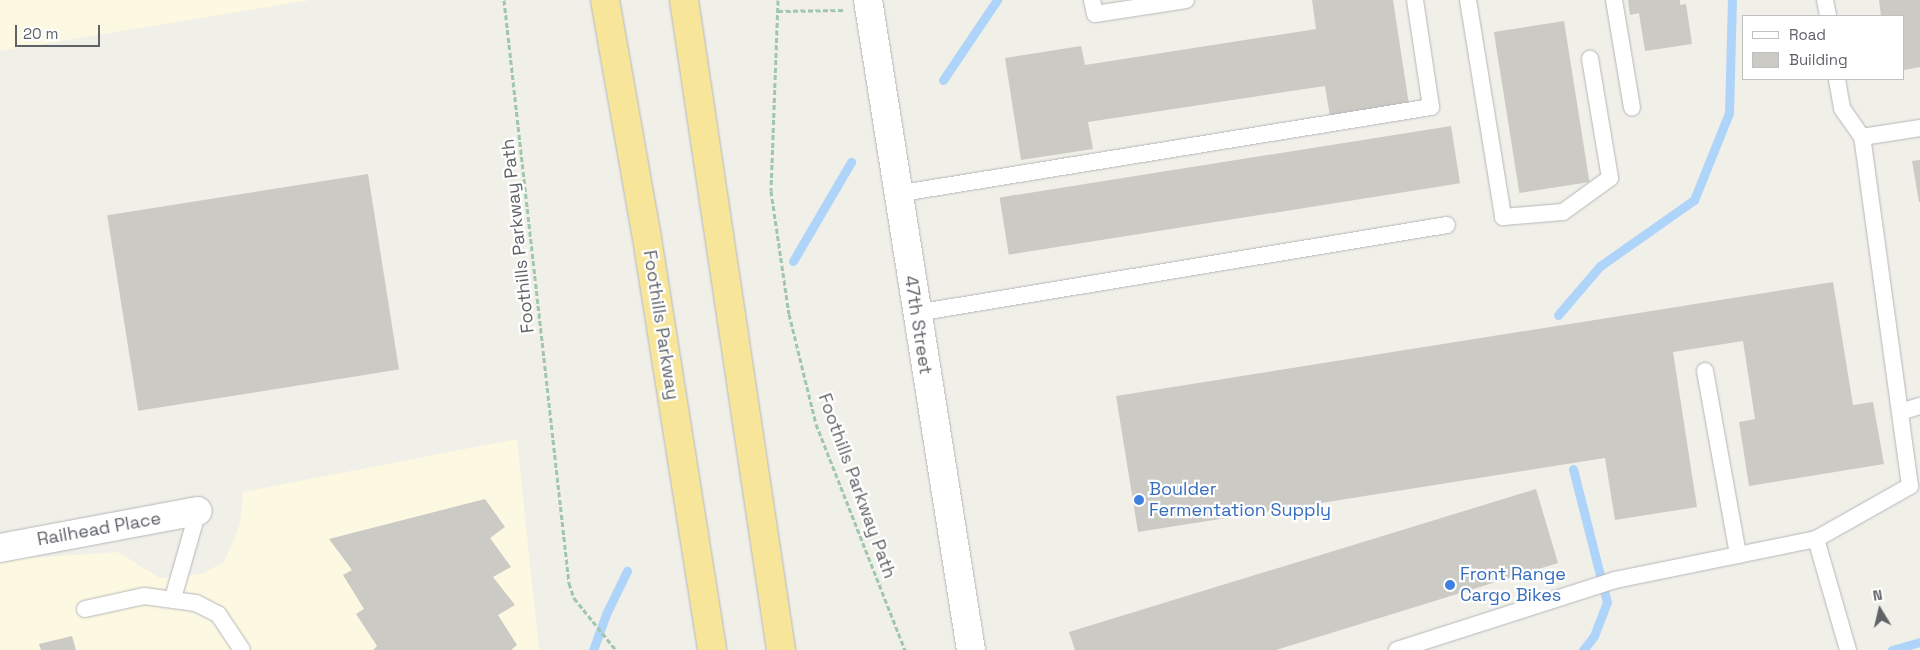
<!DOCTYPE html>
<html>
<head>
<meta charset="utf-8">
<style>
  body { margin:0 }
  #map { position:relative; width:1920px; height:650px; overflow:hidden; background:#f0efe8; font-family:"Space Grotesk",sans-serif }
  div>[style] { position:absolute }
  .commercial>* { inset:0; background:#fcf8e1 }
  .stream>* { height:9px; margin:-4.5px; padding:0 4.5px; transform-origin:4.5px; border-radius:4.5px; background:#afd4fa }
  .building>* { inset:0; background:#cccac5; transform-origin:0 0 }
  .path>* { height:3px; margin-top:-1.5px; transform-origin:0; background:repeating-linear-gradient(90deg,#a0c7ae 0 5px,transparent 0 7.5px) }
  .roads { filter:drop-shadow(0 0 1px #b5b7bb) drop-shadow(0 0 1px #b5b7bb) }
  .lane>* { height:16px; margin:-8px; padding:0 8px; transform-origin:8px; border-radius:8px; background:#fff }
  .street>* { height:28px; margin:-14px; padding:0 14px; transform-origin:14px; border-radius:14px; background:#fff }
  .secondary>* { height:28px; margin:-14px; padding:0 14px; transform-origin:14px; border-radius:14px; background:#fff }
  .highway>* { height:28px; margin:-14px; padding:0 14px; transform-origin:14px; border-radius:14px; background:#f7e599 }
  .dots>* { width:14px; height:14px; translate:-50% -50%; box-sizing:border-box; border:2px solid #fff; border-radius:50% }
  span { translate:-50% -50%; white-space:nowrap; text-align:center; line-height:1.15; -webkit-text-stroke:4.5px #fff; paint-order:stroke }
  .street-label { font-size:18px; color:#5f6267 }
  .shop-label { font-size:18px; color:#366cbe }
  .left { translate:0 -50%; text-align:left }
  .legend { position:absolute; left:1742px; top:15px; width:162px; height:65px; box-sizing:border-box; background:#fff; border:1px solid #bfc0c2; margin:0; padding:6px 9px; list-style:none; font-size:15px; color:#5f6267 }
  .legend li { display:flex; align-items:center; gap:10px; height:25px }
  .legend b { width:25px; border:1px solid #bfc0c2 }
  .north { position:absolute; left:1855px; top:585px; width:50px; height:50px; -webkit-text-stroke:4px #fff; paint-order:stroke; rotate:351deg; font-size:14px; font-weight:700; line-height:20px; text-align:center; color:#5f6267 }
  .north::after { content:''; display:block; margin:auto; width:18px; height:22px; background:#5f6267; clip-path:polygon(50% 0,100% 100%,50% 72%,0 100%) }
  .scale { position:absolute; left:15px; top:25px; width:85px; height:22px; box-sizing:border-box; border:2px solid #5f6267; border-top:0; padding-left:6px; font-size:15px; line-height:18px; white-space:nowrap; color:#5f6267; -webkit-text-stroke:4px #fff; paint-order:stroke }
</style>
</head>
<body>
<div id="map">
  <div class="commercial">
    <i style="clip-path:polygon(0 0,311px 0,0 51px)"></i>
    <i style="clip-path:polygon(517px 439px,539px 650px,0 650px,0 560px,118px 552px,160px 578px,202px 574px,224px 562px,240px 524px,243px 492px)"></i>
  </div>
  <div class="stream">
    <i style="left:943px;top:80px;width:97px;rotate:-56deg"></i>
    <i style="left:793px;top:261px;width:115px;rotate:-59.6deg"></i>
    <i style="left:1558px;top:315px;width:65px;rotate:-49.4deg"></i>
    <i style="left:1600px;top:266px;width:115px;rotate:-35.1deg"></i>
    <i style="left:1694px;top:200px;width:94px;rotate:-68.1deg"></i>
    <i style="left:1729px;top:113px;width:113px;rotate:-88.5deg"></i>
    <i style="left:1573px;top:469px;width:137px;rotate:75.7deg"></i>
    <i style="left:1607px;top:602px;width:36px;rotate:111deg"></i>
    <i style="left:1594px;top:636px;width:18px;rotate:128deg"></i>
    <i style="left:593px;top:650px;width:38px;rotate:-70deg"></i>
    <i style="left:606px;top:614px;width:48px;rotate:-64deg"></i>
    <i style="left:1892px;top:650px;width:29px;rotate:-16deg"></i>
  </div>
  <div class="building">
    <i style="clip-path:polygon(1312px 0,1393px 0,1409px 105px,1330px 117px,1325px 86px,1088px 122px,1093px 149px,1021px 160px,1005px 58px,1081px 46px,1085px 65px,1316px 29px)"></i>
    <i style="clip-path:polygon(1628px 0,1680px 0,1680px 5px,1686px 4px,1692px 44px,1645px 51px,1639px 13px,1630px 15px)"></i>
    <i style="clip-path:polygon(1879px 0,1920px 0,1920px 67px,1904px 70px,1904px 16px,1881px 16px)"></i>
    <i style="left:1564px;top:21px;width:163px;height:71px;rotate:81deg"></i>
    <i style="left:1451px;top:126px;width:58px;height:457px;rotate:81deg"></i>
    <i style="clip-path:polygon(1920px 160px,1920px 202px,1919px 202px,1912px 161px)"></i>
    <i style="left:368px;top:174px;width:198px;height:264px;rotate:81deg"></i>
    <i style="clip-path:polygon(1833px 282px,1853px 405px,1873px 402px,1884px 464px,1749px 486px,1739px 422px,1755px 419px,1743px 341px,1673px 352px,1697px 507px,1615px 520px,1605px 458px,1138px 532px,1116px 396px)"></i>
    <i style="clip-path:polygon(1536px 489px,1558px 563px,1276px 650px,1075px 650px,1069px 632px)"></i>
    <i style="clip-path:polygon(485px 499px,505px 527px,490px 538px,511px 567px,493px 577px,515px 605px,498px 615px,517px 645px,511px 650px,373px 650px,377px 646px,356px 614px,364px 609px,343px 575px,352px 570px,329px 539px)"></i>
    <i style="clip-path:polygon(72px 636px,76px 650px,41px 650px,39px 644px)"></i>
  </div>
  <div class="path">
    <i style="left:504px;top:0;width:587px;rotate:83.64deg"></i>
    <i style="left:569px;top:583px;width:16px;rotate:72deg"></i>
    <i style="left:574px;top:598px;width:67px;rotate:51.1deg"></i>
    <i style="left:778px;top:0;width:191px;rotate:92.1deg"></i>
    <i style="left:771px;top:191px;width:124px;rotate:81.7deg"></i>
    <i style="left:789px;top:314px;width:113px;rotate:76.2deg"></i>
    <i style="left:816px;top:424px;width:243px;rotate:68.5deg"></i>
    <i style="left:778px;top:11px;width:65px;rotate:-0.9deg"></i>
  </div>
  <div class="roads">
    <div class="lane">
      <i style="left:1092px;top:0;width:14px;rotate:78deg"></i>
      <i style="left:1095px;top:14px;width:92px;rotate:-8.7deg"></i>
      <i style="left:1468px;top:0;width:220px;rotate:80.8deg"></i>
      <i style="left:1503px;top:217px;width:60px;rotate:-4.8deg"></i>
      <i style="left:1563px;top:212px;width:58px;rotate:-35.9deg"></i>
      <i style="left:1610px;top:178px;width:121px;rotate:-99.5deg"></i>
      <i style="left:1614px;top:0;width:109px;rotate:80.5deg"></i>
      <i style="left:1825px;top:0;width:16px;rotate:79deg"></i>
      <i style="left:1862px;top:137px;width:59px;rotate:-8.8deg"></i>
      <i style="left:896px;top:194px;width:542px;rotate:-9.24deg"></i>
      <i style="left:1431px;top:107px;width:108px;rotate:-98.5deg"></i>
      <i style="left:916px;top:313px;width:538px;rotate:-9.41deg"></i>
      <i style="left:1705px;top:371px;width:187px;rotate:79.8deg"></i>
      <i style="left:1901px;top:412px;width:20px;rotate:-18deg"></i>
      <i style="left:1816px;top:539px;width:116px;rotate:73.9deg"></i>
      <i style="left:173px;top:598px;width:91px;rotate:-74deg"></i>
      <i style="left:85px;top:609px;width:60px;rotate:-12.4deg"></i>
      <i style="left:144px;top:596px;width:52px;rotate:7.7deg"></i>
      <i style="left:196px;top:603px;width:25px;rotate:27deg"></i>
      <i style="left:218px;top:614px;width:43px;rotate:56.3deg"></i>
      <i style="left:1397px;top:650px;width:229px;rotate:-17.8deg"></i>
      <i style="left:1615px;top:580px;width:205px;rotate:-11.5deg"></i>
      <i style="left:1816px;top:539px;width:108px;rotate:-29.4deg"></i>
      <i style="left:1910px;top:486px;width:352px;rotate:-97.8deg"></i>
      <i style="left:1862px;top:137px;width:35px;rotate:-125deg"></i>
      <i style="left:1842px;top:108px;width:29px;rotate:-100deg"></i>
    </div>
    <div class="street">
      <i style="left:0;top:548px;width:201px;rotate:-10.6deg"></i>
    </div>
    <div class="secondary">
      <i style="left:868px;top:0;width:658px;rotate:81deg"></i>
    </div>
    <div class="highway">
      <i style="left:605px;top:0;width:236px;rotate:80deg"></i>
      <i style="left:646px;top:232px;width:423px;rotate:81deg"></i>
      <i style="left:684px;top:0;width:657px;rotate:81.51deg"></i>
    </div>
  </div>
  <div class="dots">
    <i style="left:1139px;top:500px;background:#3f7fe0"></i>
    <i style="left:1450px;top:585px;background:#3f7fe0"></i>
  </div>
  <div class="street-label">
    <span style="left:518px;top:236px;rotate:-96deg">Foothills Parkway Path</span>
    <span style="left:661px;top:325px;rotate:81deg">Foothills Parkway</span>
    <span style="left:918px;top:325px;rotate:81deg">47th Street</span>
    <span style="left:857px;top:486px;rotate:70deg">Foothills Parkway Path</span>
    <span style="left:99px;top:529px;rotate:-10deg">Railhead Place</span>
  </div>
  <div class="shop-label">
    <span class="left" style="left:1149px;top:500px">Boulder<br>Fermentation Supply</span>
    <span class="left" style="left:1460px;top:585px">Front Range<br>Cargo Bikes</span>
  </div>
  <ul class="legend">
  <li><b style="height:6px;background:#fff"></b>Road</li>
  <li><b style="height:14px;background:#cccac5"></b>Building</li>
  </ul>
  <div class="north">N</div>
  <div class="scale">20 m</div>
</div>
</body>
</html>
